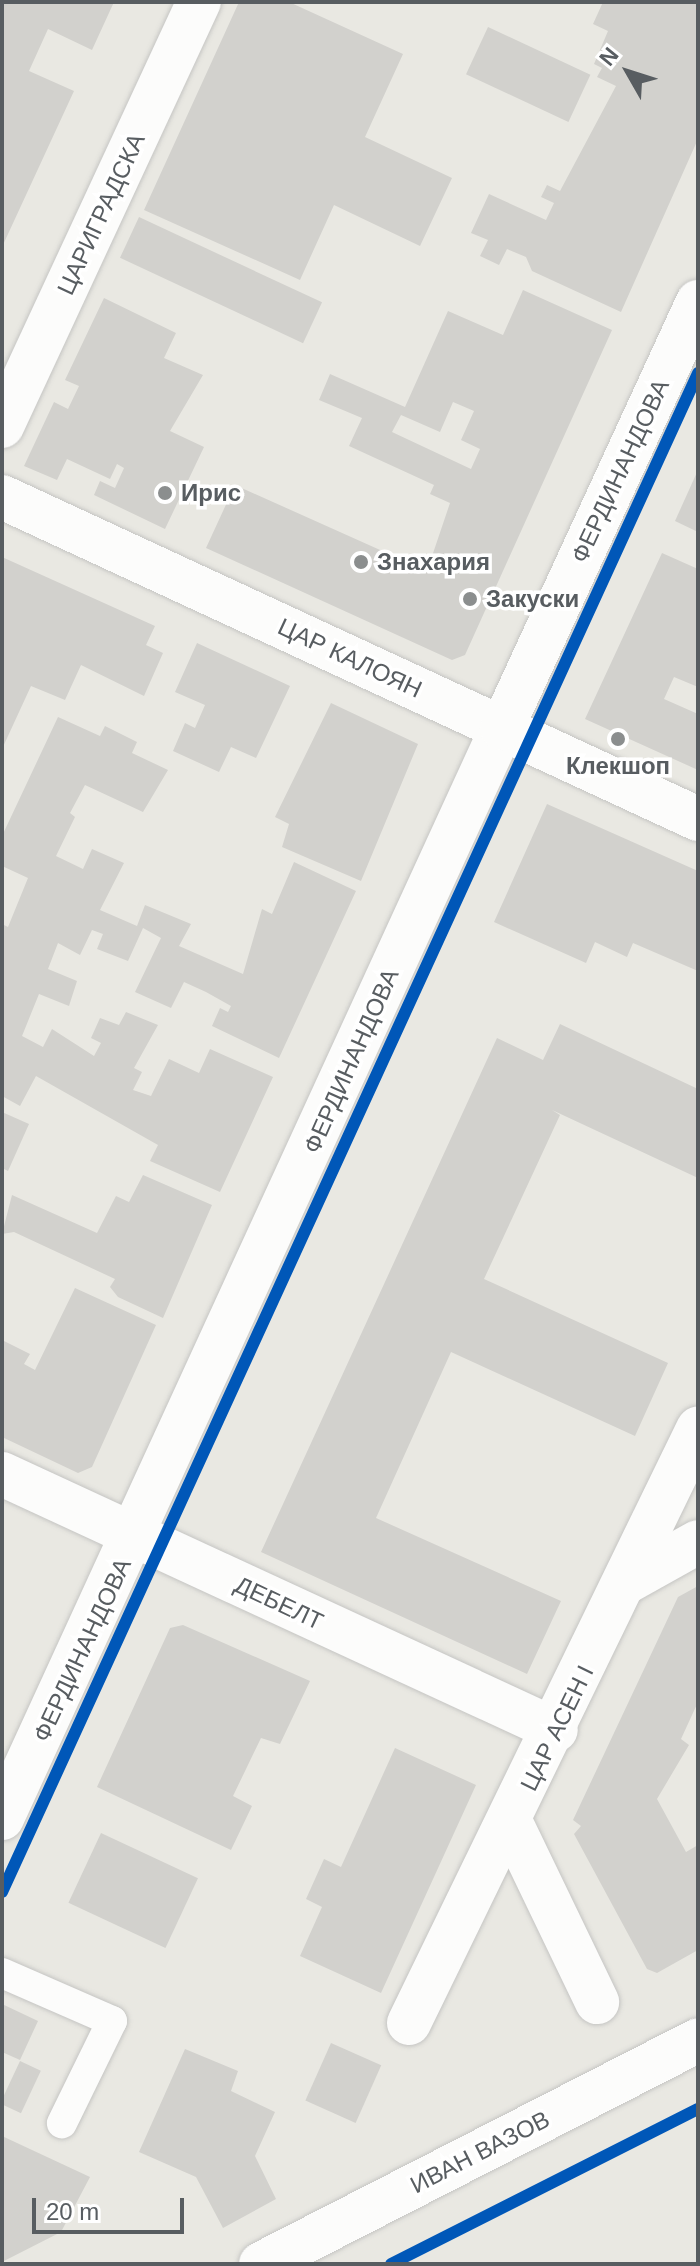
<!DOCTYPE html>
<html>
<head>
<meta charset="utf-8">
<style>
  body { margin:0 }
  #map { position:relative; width:700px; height:2266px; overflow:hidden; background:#e9e8e2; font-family:Helvetica,sans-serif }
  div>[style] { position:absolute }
  .building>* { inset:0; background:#d2d1cd; transform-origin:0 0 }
  .roads { filter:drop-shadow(0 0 2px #c5c5c3) drop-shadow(0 0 2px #c5c5c3) }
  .service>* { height:30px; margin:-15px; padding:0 15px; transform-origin:15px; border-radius:15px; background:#fcfcfb }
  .minor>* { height:44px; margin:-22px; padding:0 22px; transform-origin:22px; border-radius:22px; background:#fcfcfb }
  .tertiary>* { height:44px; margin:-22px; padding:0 22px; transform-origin:22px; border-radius:22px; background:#fcfcfb }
  .secondary>* { height:44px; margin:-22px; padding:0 22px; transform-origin:22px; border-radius:22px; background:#fcfcfb }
  .cycleway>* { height:12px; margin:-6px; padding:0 6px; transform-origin:6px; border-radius:6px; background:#0057b8 }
  .dots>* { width:22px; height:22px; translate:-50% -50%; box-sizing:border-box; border:4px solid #fff; border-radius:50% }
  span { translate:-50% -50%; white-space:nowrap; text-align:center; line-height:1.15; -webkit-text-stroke:7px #fff; paint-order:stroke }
  .street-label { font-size:24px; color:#585d61 }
  .poi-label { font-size:24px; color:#585d61; font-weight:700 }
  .left { translate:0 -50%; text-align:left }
  .frame { position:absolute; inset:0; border:4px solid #585d61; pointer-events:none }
  .north { position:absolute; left:588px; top:32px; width:80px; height:80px; -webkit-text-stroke:6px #fff; paint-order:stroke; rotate:309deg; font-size:22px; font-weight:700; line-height:32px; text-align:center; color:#585d61 }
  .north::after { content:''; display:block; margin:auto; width:28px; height:36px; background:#585d61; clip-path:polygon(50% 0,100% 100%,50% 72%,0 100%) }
  .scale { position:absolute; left:32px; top:2198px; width:152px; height:36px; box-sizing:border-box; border:4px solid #585d61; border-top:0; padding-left:10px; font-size:24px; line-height:28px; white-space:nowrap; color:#585d61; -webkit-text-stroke:6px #fff; paint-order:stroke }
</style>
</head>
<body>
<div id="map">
  <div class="building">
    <i style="clip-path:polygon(2px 2px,114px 2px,92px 50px,48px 29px,29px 71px,74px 91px,2px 247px)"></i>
    <i style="clip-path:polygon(239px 2px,289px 2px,403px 54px,365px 137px,452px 178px,420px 246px,334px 205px,300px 280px,144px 210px)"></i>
    <i style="clip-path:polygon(603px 2px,698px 2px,698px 139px,621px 312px,532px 271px,526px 257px,507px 249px,499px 265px,480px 256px,488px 240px,471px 233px,489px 194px,546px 220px,554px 203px,541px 197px,547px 185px,560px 191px,616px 86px,597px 77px,602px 68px,594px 64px,608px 31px,593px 24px)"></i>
    <i style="left:488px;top:27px;width:113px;height:52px;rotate:25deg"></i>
    <i style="left:139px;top:217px;width:202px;height:45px;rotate:25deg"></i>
    <i style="clip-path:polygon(evenodd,523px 290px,612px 330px,465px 655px,452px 660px,206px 548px,235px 485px,427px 571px,450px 503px,430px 494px,434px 485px,349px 446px,362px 418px,319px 400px,330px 374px,405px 407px,448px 311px,503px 335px,523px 290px,453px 402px,474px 411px,461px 440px,480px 449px,471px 469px,392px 432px,401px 415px,440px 432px,453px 402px)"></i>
    <i style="clip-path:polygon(104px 298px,176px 333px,164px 358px,203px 375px,170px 431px,204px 447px,165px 529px,94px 495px,100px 481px,115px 488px,124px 468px,117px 464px,110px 479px,67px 459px,57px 480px,24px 466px,54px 402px,68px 409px,79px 386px,65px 380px)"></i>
    <i style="clip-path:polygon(698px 470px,698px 532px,675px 521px)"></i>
    <i style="clip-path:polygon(662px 553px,698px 569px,698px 687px,674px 677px,664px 699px,698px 714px,698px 770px,585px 719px)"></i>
    <i style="clip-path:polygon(2px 557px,155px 626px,146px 645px,163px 653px,144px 696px,81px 665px,65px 700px,31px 686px,2px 749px)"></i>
    <i style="clip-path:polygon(197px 643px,290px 686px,256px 758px,231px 747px,219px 772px,173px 751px,185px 723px,195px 728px,205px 705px,175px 692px)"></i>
    <i style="clip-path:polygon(331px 703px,418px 744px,361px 881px,282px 847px,289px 824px,275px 817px)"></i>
    <i style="clip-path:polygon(58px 717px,100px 736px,105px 726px,137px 742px,132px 753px,168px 770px,143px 812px,85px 785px,70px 813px,75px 817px,56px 856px,83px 869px,92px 849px,124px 863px,100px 910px,137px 926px,145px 905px,191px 924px,179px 946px,243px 974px,262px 909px,272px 914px,294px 862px,356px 891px,279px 1058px,212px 1026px,220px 1008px,228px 1012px,231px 1006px,206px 992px,184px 982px,171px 1008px,135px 992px,161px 938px,143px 928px,128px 961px,97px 949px,103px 934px,92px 930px,80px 955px,58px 943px,48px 969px,77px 981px,69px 1006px,39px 994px,22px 1036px,43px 1047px,52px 1029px,94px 1056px,101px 1043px,91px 1038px,100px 1018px,119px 1025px,126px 1012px,158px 1025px,134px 1068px,142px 1072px,133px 1090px,151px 1096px,169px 1059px,199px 1073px,210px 1049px,273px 1077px,220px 1192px,150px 1161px,158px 1145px,36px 1076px,20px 1106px,2px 1096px,2px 924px,8px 927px,28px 878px,2px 866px,2px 836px)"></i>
    <i style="clip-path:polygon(547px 804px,698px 871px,698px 971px,633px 943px,627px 957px,595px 942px,586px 963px,494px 922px)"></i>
    <i style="clip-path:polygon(560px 1024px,698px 1089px,698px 1178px,552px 1110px,560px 1115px,484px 1279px,668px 1363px,635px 1436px,451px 1352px,376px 1518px,561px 1601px,527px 1674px,261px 1552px,497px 1038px,543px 1060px)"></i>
    <i style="clip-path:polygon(2px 1112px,29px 1124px,8px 1171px,2px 1168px)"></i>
    <i style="clip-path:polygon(143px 1175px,212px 1205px,163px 1318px,118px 1297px,110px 1287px,115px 1279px,14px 1232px,2px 1234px,12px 1195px,97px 1233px,116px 1196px,129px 1202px)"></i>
    <i style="clip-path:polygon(75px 1288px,156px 1325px,92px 1467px,78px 1473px,2px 1437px,2px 1340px,30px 1354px,24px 1364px,35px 1370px)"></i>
    <i style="clip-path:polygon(698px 1586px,698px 1702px,681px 1739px,689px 1745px,657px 1799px,686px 1852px,698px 1845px,698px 1950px,657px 1973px,647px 1969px,574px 1834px,581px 1826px,573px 1820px,678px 1597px)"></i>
    <i style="clip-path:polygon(183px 1625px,310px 1681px,280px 1744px,261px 1738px,233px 1796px,252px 1806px,231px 1850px,97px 1787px,170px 1628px)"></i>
    <i style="clip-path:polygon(395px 1748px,476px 1785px,381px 1993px,300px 1956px,322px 1907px,306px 1899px,324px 1859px,341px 1867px)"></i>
    <i style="left:101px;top:1833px;width:107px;height:77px;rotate:25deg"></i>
    <i style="clip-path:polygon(2px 2004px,38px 2021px,20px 2060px,2px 2052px)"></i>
    <i style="left:331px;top:2043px;width:55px;height:63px;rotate:24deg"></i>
    <i style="clip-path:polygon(185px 2049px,238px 2071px,231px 2091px,275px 2112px,255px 2156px,276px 2199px,223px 2228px,196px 2177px,139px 2152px)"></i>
    <i style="left:20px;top:2061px;width:23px;height:47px;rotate:25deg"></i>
    <i style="clip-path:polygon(2px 2136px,90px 2177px,61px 2232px,2px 2262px)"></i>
  </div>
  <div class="roads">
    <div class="service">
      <i style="left:2px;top:1973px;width:120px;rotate:23.6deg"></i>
      <i style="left:112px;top:2021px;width:114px;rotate:116.1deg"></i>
    </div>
    <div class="minor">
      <i style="left:2px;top:426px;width:468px;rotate:-65.1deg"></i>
      <i style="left:2px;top:1474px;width:610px;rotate:24.8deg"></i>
      <i style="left:628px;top:1581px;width:80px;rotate:-29.1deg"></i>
      <i style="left:2px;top:1818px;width:1199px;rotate:-65.36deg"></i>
      <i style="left:510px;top:1821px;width:201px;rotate:64.3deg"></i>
      <i style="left:409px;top:2023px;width:661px;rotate:-64.06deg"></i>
    </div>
    <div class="tertiary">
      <i style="left:2px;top:497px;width:767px;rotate:24.83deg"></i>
      <i style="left:502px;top:728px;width:469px;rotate:-65.3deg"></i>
    </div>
    <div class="secondary">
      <i style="left:261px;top:2264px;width:491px;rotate:-27.1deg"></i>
    </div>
  </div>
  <div class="cycleway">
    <i style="left:2px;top:1892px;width:1671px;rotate:-65.38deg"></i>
    <i style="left:391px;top:2264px;width:344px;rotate:-26.8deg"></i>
  </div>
  <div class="dots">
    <i style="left:165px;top:493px;background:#8b8e8e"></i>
    <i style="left:361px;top:562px;background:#8b8e8e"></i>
    <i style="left:470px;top:599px;background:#8b8e8e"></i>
    <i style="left:618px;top:739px;background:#8b8e8e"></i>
  </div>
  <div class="street-label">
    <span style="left:101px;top:214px;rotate:-65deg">ЦАРИГРАДСКА</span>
    <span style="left:620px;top:471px;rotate:-65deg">ФЕРДИНАНДОВА</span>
    <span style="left:350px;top:658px;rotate:25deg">ЦАР КАЛОЯН</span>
    <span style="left:351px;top:1061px;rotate:-66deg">ФЕРДИНАНДОВА</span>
    <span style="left:279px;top:1603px;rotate:25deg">ДЕБЕЛТ</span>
    <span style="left:82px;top:1650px;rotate:-65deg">ФЕРДИНАНДОВА</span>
    <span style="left:557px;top:1728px;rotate:-64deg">ЦАР АСЕН I</span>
    <span style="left:480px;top:2152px;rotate:-27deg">ИВАН ВАЗОВ</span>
  </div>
  <div class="poi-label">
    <span class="left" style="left:181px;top:493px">Ирис</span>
    <span class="left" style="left:377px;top:562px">Знахария</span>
    <span class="left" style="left:486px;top:599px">Закуски</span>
    <span style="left:618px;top:766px">Клекшоп</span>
  </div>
  <div class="frame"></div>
  <div class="north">N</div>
  <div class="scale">20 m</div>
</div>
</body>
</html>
